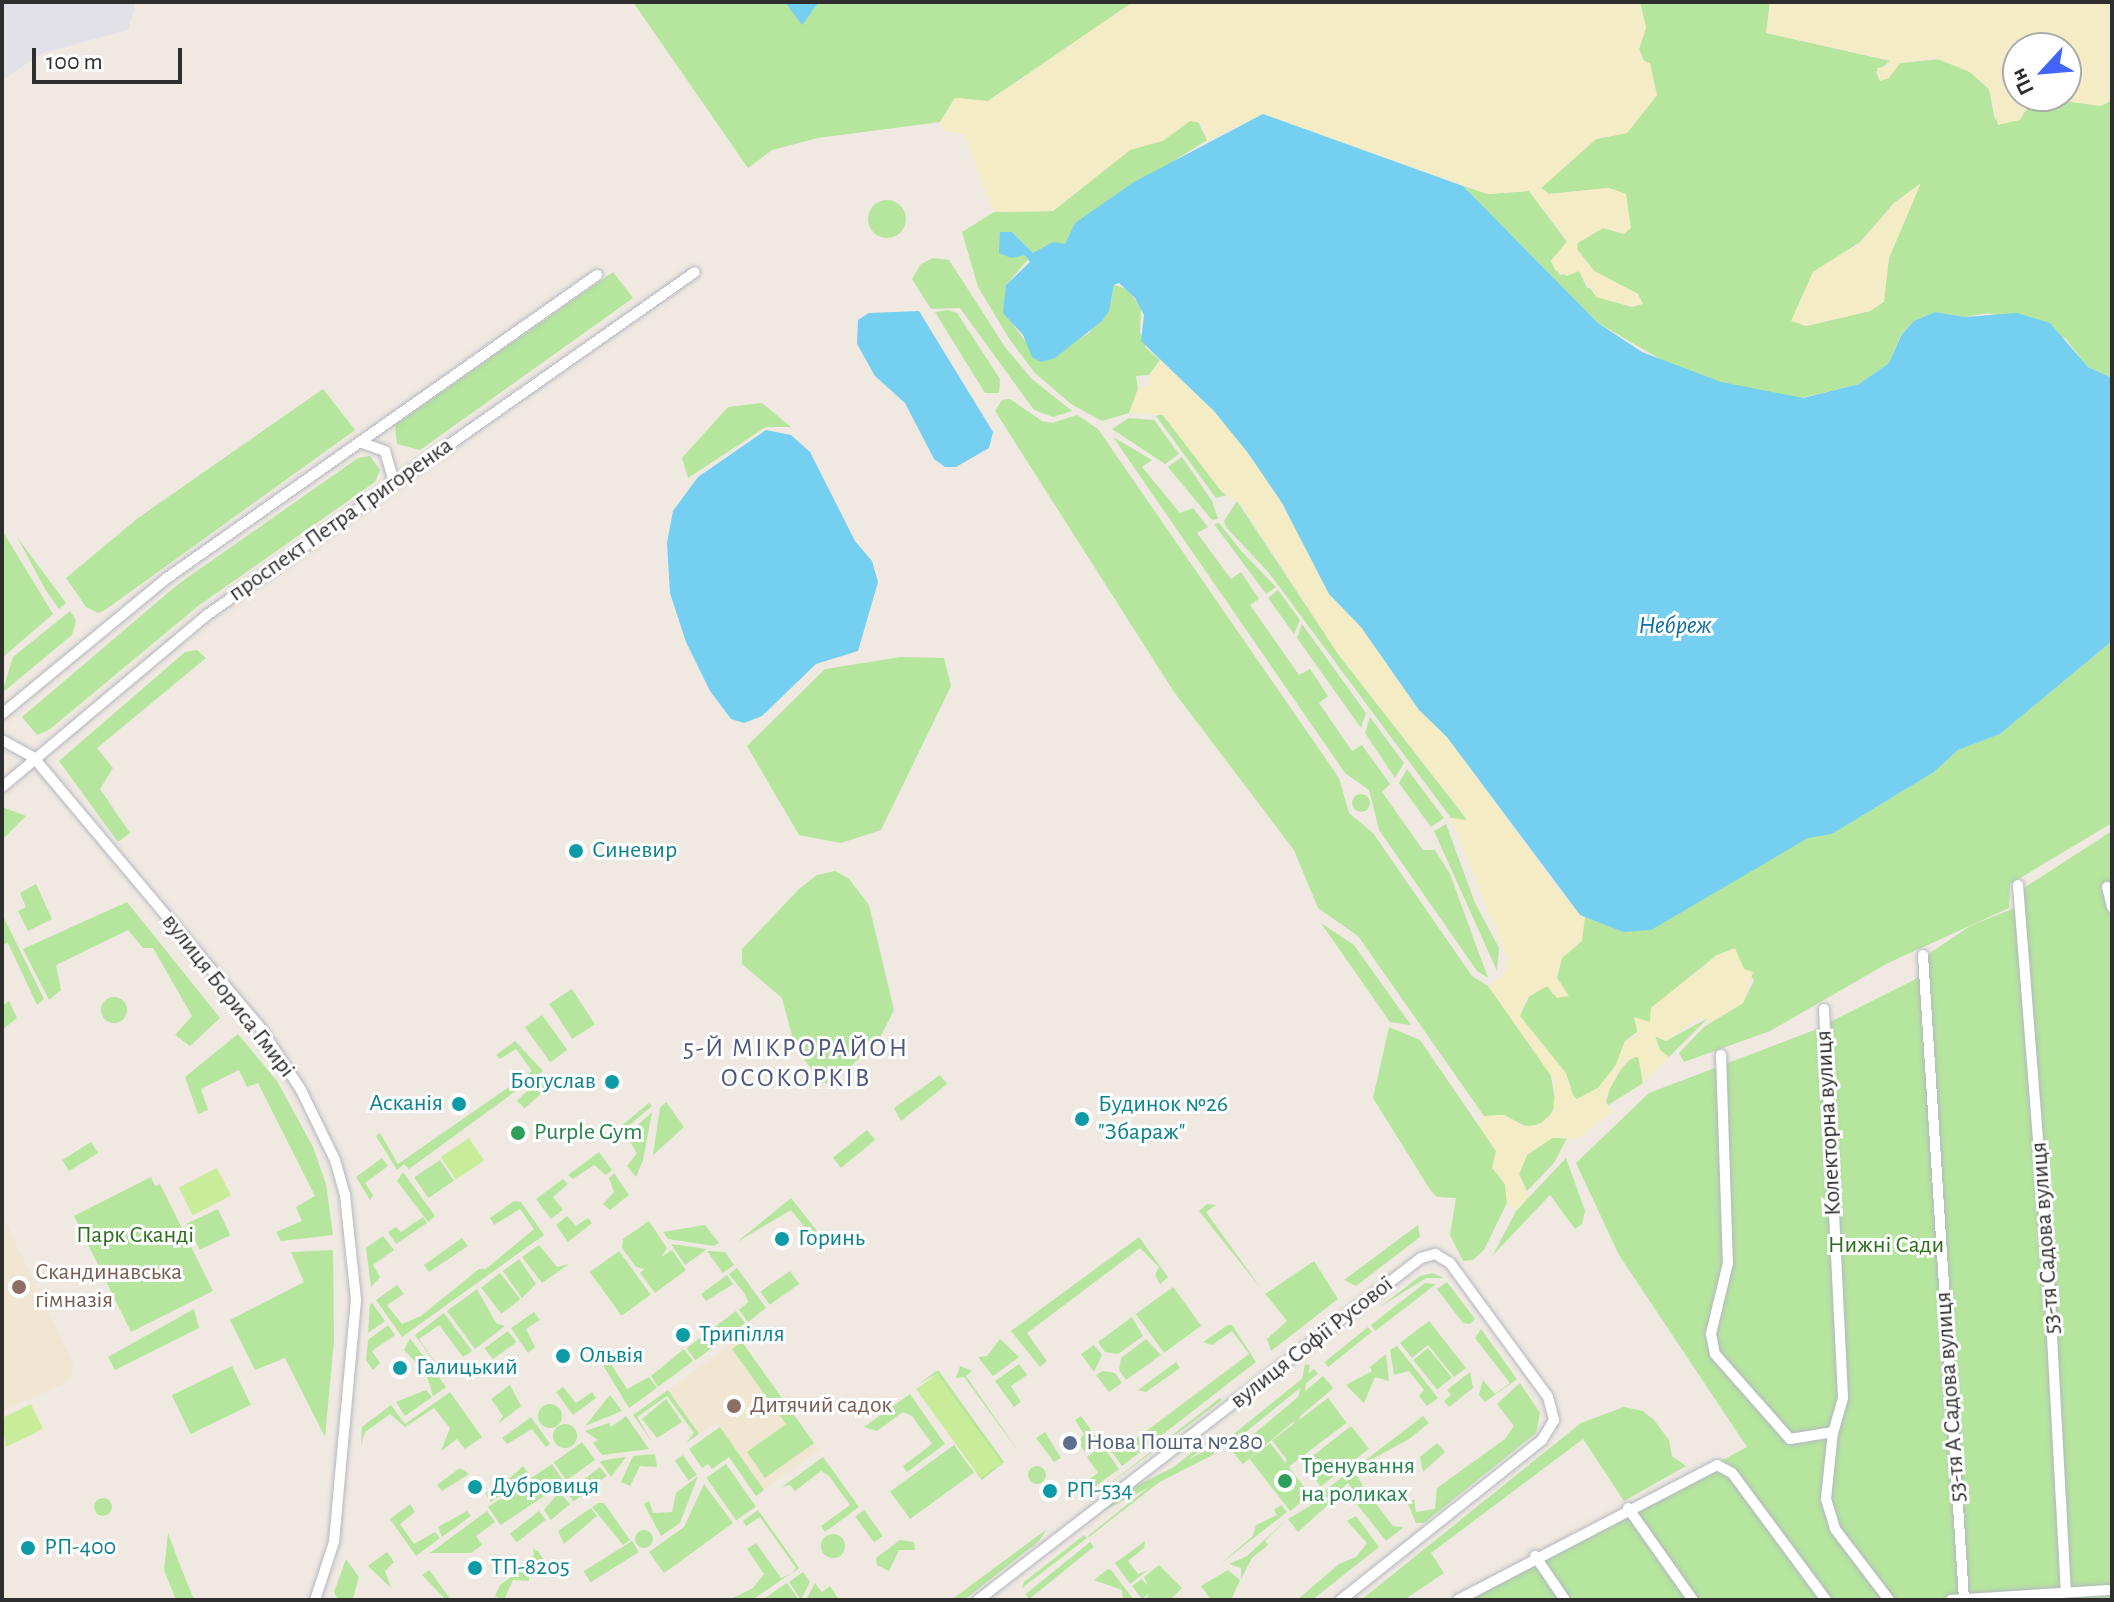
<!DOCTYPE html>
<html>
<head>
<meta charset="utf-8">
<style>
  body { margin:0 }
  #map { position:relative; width:2114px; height:1602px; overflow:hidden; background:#efe9e1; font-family:"Alegreya Sans",sans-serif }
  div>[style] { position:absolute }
  .industrial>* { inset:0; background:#e3e1e8 }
  .education>* { inset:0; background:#f0e6d1 }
  .green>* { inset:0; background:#b6e59e; transform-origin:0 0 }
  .round { border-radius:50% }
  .sand>* { inset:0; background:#f3ecc5 }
  .pitch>* { inset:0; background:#c9ec9a; transform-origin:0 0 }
  .water>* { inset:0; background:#75cff0 }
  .roads { filter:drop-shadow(0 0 2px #b4b7c1) drop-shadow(0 0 2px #b4b7c1) }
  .minor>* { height:10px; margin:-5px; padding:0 5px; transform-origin:5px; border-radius:5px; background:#fff }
  .dots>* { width:22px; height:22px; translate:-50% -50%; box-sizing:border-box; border:4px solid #fff; border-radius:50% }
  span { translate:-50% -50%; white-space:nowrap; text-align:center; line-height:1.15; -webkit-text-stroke:6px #fff; paint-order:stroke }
  .street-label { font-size:24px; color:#2e2e2e }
  .culture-label { font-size:24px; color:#0d838f }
  .left { translate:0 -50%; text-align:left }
  .right { translate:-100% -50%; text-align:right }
  .leisure-label { font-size:24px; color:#27864d }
  .park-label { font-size:24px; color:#2c6e1b }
  .education-label { font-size:24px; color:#785e54 }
  .service-label { font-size:24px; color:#4e5e75 }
  .water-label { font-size:26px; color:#0d6fa3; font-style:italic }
  .neighbourhood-label { font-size:26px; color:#4d5680; letter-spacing:2px }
  .frame { position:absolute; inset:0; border:4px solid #2e2e2e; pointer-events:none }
  .north { position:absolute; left:2002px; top:32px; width:80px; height:80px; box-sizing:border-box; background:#fff; border:2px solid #ababab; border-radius:50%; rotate:244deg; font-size:22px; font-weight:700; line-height:32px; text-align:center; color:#2e2e2e }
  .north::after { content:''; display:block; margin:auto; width:28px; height:36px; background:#4264fb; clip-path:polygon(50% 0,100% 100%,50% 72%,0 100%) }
  .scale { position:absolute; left:32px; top:48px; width:150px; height:36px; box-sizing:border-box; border:4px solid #2e2e2e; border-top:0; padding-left:10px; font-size:24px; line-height:28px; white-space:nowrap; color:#2e2e2e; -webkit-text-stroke:6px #fff; paint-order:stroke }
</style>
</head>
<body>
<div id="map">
  <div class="industrial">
    <i style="clip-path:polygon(2px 2px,136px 2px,128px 30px,43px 53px,2px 80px)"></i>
  </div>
  <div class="education">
    <i style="clip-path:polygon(2px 1214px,74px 1366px,70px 1381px,2px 1411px)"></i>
    <i style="clip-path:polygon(739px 1338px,819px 1450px,764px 1490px,716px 1422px,699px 1434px,668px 1390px)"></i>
  </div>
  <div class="green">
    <i style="clip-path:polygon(633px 2px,785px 2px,808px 14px,819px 2px,1133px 2px,988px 101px,955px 98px,940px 122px,818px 138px,772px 150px,748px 168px)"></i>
    <i style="clip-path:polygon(evenodd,1640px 2px,1770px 2px,1767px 33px,1890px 61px,1876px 72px,1880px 81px,1900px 63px,1941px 59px,1970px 72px,1989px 89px,1995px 120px,2031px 96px,2101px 106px,2112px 100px,2112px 378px,2088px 367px,2065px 338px,1988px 313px,1965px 317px,1935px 312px,1914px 321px,1902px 333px,1889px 363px,1859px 384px,1801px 398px,1776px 397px,1681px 371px,1598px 323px,1463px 186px,1488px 194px,1529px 191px,1567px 242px,1551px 261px,1560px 275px,1579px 271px,1587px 288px,1638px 294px,1594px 271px,1577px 249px,1577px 243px,1603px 228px,1624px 234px,1626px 194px,1608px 188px,1549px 194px,1541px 188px,1596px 139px,1627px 133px,1657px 95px,1639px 48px,1646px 28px,1640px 2px,1920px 184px,1889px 258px,1883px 302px,1870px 311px,1806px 326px,1792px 320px,1813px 272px,1860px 242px,1894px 203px,1920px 184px)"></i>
    <i style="clip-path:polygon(1196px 118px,1207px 140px,1075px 223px,1065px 244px,1033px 253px,1012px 232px,1000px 232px,1029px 258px,1006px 285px,1014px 326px,1041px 362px,1089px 333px,1111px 302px,1114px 285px,1127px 289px,1141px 308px,1140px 332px,1146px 348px,1160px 360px,1149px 375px,1136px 376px,1138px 389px,1129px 413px,1102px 421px,1071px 404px,1035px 373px,1010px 340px,978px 287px,962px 232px,994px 212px,1053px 211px,1130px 150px)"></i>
    <i class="round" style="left:868px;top:200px;width:38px;height:38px"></i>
    <i style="clip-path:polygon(933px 258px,949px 260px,1005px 347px,1032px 379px,1072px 411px,1053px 417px,1034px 410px,960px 308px,931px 309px,912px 279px,921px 264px)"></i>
    <i style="clip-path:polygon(613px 272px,633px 298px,420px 450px,397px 444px,395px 425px)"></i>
    <i style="clip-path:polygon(948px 310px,957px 313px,1000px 379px,999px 393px,985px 393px,935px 312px)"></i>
    <i style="clip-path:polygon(323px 389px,355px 430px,105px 610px,98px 613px,86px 607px,66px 578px,138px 518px)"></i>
    <i style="clip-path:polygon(1010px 399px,1042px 421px,1052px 423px,1077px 415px,1098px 429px,1339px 778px,1349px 813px,1373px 833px,1472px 976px,1488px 986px,1550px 1071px,1556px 1105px,1547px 1120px,1529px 1128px,1504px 1115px,1484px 1116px,1358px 936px,1318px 908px,1294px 850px,1174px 692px,995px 411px,1002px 400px)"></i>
    <i style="clip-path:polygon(762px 403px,791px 427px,766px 427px,688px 478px,682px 458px,728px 407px)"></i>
    <i style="clip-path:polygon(1162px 414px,1222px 492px,1227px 495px,1216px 498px,1156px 416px)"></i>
    <i style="clip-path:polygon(1129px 418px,1154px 420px,1179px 454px,1165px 464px,1112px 429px)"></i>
    <i style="clip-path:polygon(1113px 437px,1152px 460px,1142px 467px,1180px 513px,1193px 508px,1208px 527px,1197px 533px,1231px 579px,1241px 572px,1259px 599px,1250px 605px,1299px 675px,1310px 669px,1328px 696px,1319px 703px,1352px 751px,1362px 745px,1390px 784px,1382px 792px,1423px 850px,1435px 850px,1450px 874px,1488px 978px,1477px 971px,1379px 830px,1369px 790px,1345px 773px)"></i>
    <i style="clip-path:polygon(370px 456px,380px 470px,375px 482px,198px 606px,49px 730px,37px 735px,22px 717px,177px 585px,358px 458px)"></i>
    <i style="clip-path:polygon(1182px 457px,1212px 501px,1218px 519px,1212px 520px,1168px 467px)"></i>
    <i style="clip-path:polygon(1237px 501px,1338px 654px,1468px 821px,1451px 818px,1269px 573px,1226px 527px,1224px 521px)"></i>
    <i style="clip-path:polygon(1219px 523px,1242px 552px,1276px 587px,1266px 594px,1214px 524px)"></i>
    <i style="clip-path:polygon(2px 530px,53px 614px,2px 658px)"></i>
    <i style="clip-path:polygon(17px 537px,66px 603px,59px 609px,45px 589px)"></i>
    <i style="clip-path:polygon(1278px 590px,1300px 620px,1294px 634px,1268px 598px)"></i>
    <i style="clip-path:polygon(70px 611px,76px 620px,72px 635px,2px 693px,13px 657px)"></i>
    <i style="clip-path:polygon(1302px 624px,1366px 713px,1361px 728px,1297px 638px)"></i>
    <i style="clip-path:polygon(2112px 641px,2112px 823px,2010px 884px,2009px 908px,1888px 963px,1770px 1031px,1684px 1062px,1679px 1053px,1704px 1027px,1743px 1003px,1754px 980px,1743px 967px,1717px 955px,1651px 1008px,1651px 1021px,1625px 1041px,1616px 1065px,1598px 1088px,1577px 1099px,1572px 1095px,1569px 1081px,1520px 1016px,1530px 994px,1548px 986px,1553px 995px,1562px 958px,1576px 946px,1585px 917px,1623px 932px,1736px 879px,1808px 837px,1832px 834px,1934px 772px,1958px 750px,2000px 734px)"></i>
    <i style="clip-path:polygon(197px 650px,206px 658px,97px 748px,113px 768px,100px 789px,130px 833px,118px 842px,59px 761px,185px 652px)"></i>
    <i style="clip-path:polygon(901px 657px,944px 658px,951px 686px,881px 830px,841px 843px,799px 835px,747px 746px,825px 669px)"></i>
    <i style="clip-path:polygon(1370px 717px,1404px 763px,1395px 778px,1365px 733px)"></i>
    <i style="clip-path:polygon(1407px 769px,1444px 818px,1431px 827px,1399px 783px)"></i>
    <i class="round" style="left:1352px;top:794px;width:18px;height:18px"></i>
    <i style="clip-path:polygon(2px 807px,26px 816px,2px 840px)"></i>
    <i style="clip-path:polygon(1446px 824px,1475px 903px,1499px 948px,1497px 971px,1434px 831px)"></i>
    <i style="clip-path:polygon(2112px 831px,2112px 1600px,1462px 1600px,1747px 1447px,1619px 1255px,1576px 1163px,1649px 1093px,1812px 1031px,1916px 979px,1930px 953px,1970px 926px,2017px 907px,2021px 890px)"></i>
    <i style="clip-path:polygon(835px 871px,849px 879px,869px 905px,894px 1010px,878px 1042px,830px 1084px,821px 1082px,795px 1047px,782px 998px,742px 964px,742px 949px,799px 889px,817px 875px)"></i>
    <i style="clip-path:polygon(36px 884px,52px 919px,28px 931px,18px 911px,26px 907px,20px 893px)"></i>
    <i style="clip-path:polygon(127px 902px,220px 1018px,190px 1046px,175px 1035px,192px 1016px,153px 948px,143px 948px,128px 930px,56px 965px,61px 990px,49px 1000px,23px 949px)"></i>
    <i style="clip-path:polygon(2px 914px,44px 999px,37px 1005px,8px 943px,2px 945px)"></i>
    <i style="clip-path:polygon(1321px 923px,1354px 945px,1411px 1025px,1390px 1022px)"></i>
    <i style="left:572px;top:989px;width:42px;height:27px;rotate:57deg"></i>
    <i class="round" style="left:101px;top:997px;width:26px;height:26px"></i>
    <i style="clip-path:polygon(9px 1001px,17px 1018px,3px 1029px,2px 1006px)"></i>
    <i style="left:542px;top:1015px;width:43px;height:21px;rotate:54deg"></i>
    <i style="clip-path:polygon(1708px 1018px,1669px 1057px,1662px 1055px,1655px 1036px,1666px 1041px)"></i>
    <i style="clip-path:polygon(1389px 1027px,1420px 1040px,1496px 1151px,1493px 1168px,1505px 1184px,1507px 1203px,1484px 1250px,1473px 1260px,1463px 1261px,1450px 1235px,1456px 1198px,1437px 1197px,1431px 1191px,1373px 1098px)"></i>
    <i style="clip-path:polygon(238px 1034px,277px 1081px,313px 1147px,326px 1184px,333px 1235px,281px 1241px,276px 1232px,302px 1221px,296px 1207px,315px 1196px,258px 1083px,247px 1087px,239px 1070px,201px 1089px,208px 1110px,198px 1114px,185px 1077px)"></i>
    <i style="clip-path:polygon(515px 1041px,543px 1071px,409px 1169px,404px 1164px,397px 1170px,376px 1136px,380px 1133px,398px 1164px,532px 1071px,516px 1049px,500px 1059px,496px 1055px)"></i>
    <i style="clip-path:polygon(1634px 1055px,1640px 1059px,1643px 1083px,1605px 1107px,1612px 1079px)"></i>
    <i style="clip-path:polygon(940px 1075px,947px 1084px,901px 1121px,894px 1108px)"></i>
    <i style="left:545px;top:1076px;width:11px;height:37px;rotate:49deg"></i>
    <i style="clip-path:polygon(666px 1102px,684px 1127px,653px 1155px,660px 1108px)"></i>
    <i style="clip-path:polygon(649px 1103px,652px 1106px,613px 1139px,610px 1135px)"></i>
    <i style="clip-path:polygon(652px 1112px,643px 1160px,636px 1177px,627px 1166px,637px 1153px,626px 1136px)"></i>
    <i style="left:867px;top:1130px;width:13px;height:44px;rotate:51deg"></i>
    <i style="clip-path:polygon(1568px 1136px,1554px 1163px,1527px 1191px,1519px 1174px,1527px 1155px,1552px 1138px)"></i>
    <i style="left:91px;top:1142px;width:13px;height:34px;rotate:58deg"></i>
    <i style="clip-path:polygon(599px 1152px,612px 1170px,606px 1175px,594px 1165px,573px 1179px,568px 1175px)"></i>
    <i style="clip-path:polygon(382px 1158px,388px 1166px,365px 1183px,373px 1195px,370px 1200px,356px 1177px)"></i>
    <i style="clip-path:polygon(1566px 1158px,1585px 1211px,1582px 1224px,1575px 1229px,1550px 1195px,1493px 1255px,1516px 1211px)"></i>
    <i style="left:440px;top:1160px;width:25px;height:31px;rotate:56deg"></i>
    <i style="clip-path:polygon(403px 1172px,435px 1216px,428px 1222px,397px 1181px)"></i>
    <i style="clip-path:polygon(614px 1173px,629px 1195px,610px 1210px,603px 1204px,614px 1192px,609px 1178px)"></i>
    <i style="clip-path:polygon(151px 1177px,155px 1186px,160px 1184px,213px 1291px,131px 1332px,74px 1216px)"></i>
    <i style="clip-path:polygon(563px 1179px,568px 1184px,553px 1197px,563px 1210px,551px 1219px,536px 1199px)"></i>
    <i style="clip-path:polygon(791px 1198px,817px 1231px,811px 1235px,791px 1210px,737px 1242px)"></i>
    <i style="clip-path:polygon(514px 1201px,521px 1202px,544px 1235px,402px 1337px,376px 1300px,397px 1285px,404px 1294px,387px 1305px,402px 1324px,421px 1316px,479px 1269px,486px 1269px,534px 1229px,520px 1209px,494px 1225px,490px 1218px)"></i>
    <i style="clip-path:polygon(1207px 1204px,1216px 1205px,1206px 1212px,1265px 1294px,1314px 1261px,1338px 1299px,1271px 1351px,1267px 1339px,1287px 1321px,1199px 1211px)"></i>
    <i style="left:218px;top:1209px;width:29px;height:34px;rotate:65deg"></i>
    <i style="clip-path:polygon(567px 1216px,576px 1226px,588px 1218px,592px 1223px,568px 1242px,556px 1225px)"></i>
    <i style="clip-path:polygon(423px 1217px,427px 1223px,396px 1244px,388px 1232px,396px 1227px,401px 1232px)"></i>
    <i style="clip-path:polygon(649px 1221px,667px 1248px,661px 1257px,672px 1250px,686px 1270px,655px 1293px,640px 1273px,644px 1269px,636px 1267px,622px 1248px,623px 1239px)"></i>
    <i style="clip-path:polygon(705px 1225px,719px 1243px,714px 1246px,668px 1239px,663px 1232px)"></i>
    <i style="clip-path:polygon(1418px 1225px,1420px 1237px,1356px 1286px,1344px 1280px)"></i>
    <i style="clip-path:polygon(383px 1236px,394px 1250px,373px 1265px,380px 1277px,371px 1287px,366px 1248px)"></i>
    <i style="clip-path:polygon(1139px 1237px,1168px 1277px,1160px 1284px,1155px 1275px,1159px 1267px,1140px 1248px,1027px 1333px,1047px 1361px,1040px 1367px,1011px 1331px)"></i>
    <i style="clip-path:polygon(462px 1238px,468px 1246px,429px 1272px,424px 1265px)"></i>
    <i style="clip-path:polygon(671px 1244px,707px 1249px,685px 1265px)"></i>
    <i style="clip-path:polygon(539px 1245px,557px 1267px,569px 1264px,542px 1283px,522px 1257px)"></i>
    <i style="clip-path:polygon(333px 1250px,334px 1340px,325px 1437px,285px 1358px,255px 1370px,230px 1320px,304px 1282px,291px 1252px)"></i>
    <i style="left:619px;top:1251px;width:54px;height:36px;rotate:54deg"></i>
    <i style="clip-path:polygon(707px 1251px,725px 1252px,734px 1265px,723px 1273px)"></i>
    <i style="clip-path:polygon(519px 1259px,536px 1284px,522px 1298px,503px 1271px)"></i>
    <i style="clip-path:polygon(737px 1268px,766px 1308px,748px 1322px,739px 1310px,748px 1302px,745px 1294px,729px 1274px)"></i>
    <i style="left:790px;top:1271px;width:16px;height:36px;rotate:55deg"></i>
    <i style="left:500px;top:1273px;width:33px;height:24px;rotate:52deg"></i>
    <i style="clip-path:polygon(1433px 1273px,1444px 1278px,1426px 1278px,1380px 1307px,1420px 1276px)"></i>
    <i style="clip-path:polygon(727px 1275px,733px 1284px,706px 1301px,701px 1294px)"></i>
    <i style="clip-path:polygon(1447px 1282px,1475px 1319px,1470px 1324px,1463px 1323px,1437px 1289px)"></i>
    <i style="clip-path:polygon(1425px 1283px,1436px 1284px,1375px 1331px,1371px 1325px)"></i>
    <i style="left:1173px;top:1287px;width:48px;height:46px;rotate:54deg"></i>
    <i style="clip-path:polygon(477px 1289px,496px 1323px,505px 1326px,475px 1349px,447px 1311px)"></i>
    <i style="clip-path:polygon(372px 1303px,385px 1321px,368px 1333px,370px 1305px)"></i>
    <i style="clip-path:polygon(194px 1309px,199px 1328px,115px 1370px,108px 1357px)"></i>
    <i style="left:736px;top:1311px;width:15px;height:62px;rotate:53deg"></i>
    <i style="clip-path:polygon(534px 1312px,540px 1320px,526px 1329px,535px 1347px,528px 1353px,511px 1328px)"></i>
    <i style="clip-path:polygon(444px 1313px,472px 1351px,463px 1357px,439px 1325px,419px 1339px,451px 1385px,415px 1335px)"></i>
    <i style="clip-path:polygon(1132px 1317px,1143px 1336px,1118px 1354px,1105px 1352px,1098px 1342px)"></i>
    <i style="clip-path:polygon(1429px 1321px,1466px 1368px,1454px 1377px,1428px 1345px,1412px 1358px,1400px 1343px)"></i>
    <i style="clip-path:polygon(388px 1325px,395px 1335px,372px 1351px,380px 1363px,373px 1370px,366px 1360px,368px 1340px)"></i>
    <i style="clip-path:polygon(1228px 1325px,1232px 1325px,1256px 1362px,1122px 1466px,1110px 1449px,1137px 1438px,1249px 1354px,1232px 1331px,1212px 1345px,1203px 1342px)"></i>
    <i style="left:1368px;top:1327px;width:6px;height:56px;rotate:51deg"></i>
    <i style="clip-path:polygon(1481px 1329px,1517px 1379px,1485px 1402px,1479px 1395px,1483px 1380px,1495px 1394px,1510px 1383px,1475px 1338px)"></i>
    <i style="left:508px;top:1331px;width:14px;height:29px;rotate:54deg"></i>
    <i style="clip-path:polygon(410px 1338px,446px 1387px,433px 1396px,426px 1373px,404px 1350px)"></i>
    <i style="clip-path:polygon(1000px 1339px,1019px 1357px,993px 1376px,978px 1357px,987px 1356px)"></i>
    <i style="clip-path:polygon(1146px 1339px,1161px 1355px,1126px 1380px,1119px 1370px,1121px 1358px)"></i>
    <i style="clip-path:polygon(742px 1342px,814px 1443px,765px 1478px,747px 1452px,786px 1424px,732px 1349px)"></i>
    <i style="clip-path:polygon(1094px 1345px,1102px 1355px,1094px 1372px,1081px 1354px)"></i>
    <i style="clip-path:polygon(1397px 1346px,1438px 1398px,1427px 1406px,1419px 1396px,1424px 1390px,1409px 1371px,1394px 1375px,1390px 1350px)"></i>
    <i style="left:1428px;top:1348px;width:38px;height:19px;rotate:51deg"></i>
    <i style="clip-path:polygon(684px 1349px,693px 1361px,658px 1387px,651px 1376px)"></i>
    <i style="clip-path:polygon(1386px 1354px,1389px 1381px,1375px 1377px,1364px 1403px,1346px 1385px,1372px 1371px,1370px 1367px)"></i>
    <i style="clip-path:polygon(609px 1361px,627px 1389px,649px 1377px,657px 1388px,629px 1408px,603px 1365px)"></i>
    <i style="clip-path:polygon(1176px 1362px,1180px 1368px,1146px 1392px,1138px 1390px)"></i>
    <i style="clip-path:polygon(1019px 1364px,1027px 1375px,1011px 1386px,1021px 1402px,1014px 1407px,995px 1381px)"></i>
    <i style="left:1305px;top:1364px;width:5px;height:104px;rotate:11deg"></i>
    <i style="left:232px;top:1366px;width:43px;height:67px;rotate:64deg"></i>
    <i style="clip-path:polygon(960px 1366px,972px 1371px,966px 1376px,1019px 1452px,964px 1377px,956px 1378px)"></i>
    <i style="left:1314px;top:1369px;width:6px;height:115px;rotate:51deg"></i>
    <i style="clip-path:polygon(938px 1370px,1004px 1462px,982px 1480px,977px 1474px,1000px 1462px,937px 1374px,918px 1384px)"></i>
    <i style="clip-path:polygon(1103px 1371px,1115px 1373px,1122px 1383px,1109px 1392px,1096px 1375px)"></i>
    <i style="clip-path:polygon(1470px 1372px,1473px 1388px,1449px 1407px,1444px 1401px,1451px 1395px,1447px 1390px)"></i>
    <i style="left:1323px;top:1376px;width:16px;height:118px;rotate:50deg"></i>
    <i style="clip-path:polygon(1520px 1383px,1540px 1413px,1536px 1433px,1424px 1523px,1416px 1523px,1408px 1504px,1414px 1499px,1416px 1512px,1435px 1509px,1437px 1488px,1505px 1439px,1514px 1426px,1497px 1404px)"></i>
    <i style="clip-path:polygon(510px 1385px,521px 1406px,498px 1424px,503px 1416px,491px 1399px)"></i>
    <i style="clip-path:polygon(563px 1387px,576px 1403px,592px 1392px,596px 1398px,573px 1415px,556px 1392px)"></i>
    <i style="clip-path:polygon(426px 1390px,432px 1397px,405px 1416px,396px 1402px)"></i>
    <i style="clip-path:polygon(668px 1390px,699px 1434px,686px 1443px,694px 1433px,667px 1396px,637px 1417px,653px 1443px,633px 1415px)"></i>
    <i style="clip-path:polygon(450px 1392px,482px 1437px,465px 1449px,457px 1439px,441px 1451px,450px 1428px,434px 1408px,405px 1427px,390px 1414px,365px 1432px,361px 1445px,362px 1427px,391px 1405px,405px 1424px)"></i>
    <i style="clip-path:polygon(910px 1394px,945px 1444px,907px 1472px,903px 1466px,932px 1444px,912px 1416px,903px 1412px,877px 1431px,864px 1427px)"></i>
    <i style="clip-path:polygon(610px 1395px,622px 1411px,585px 1426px)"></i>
    <i style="clip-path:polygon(1220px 1398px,1222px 1400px,1091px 1498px)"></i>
    <i style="left:1328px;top:1398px;width:31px;height:70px;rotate:53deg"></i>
    <i style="clip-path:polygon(666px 1399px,682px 1422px,657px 1438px,642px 1419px)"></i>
    <i class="round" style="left:538px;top:1404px;width:24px;height:24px"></i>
    <i style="clip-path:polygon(1624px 1407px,1643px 1411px,1654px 1420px,1669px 1440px,1672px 1456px,1686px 1466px,1624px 1501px,1583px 1439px,1431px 1553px,1444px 1573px,1404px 1600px,1361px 1600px,1581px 1423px)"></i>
    <i style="clip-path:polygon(626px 1416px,649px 1449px,602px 1455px,593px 1443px,598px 1440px,585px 1431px,609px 1423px,611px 1427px)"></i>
    <i style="clip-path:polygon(1081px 1416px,1099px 1441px,1085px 1452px,1078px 1442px,1084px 1434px,1075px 1420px)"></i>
    <i style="clip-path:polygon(1423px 1416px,1429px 1423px,1409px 1439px,1354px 1469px)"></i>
    <i style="clip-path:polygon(531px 1417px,550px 1444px,546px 1447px,532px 1429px,507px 1444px,502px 1438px)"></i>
    <i class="round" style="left:553px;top:1424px;width:24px;height:24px"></i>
    <i style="left:1351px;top:1426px;width:29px;height:61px;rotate:52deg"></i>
    <i style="clip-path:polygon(720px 1427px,764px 1490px,756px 1496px,729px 1457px,712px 1469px,708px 1464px,702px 1468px,689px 1449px)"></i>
    <i style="clip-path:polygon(1045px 1432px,1061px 1458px,1054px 1462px,1036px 1438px)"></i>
    <i style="left:582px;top:1442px;width:22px;height:35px;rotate:54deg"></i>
    <i style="left:1270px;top:1443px;width:66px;height:26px;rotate:52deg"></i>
    <i style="clip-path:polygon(1437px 1443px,1445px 1452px,1423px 1472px,1420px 1457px)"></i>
    <i style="left:954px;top:1445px;width:34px;height:79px;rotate:54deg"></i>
    <i style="clip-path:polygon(1207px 1445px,1089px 1537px,1088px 1536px,1200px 1446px)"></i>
    <i style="clip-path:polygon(1103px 1446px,1119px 1469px,1089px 1491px,1083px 1484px,1098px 1473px,1087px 1457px)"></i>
    <i style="left:1211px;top:1448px;width:7px;height:150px;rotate:63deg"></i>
    <i style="clip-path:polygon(655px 1454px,657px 1467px,640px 1466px,630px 1486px,621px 1482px,633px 1456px)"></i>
    <i style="left:683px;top:1455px;width:24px;height:10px;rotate:55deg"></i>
    <i style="clip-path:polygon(626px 1457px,611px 1477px,600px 1462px,604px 1460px)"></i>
    <i style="clip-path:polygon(823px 1457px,859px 1507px,825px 1532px,821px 1526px,850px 1505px,829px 1476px,821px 1471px,795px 1491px,790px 1485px,782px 1487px)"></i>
    <i style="left:552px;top:1464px;width:22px;height:77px;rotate:56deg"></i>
    <i style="left:726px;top:1464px;width:52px;height:24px;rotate:55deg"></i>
    <i class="round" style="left:1028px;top:1466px;width:18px;height:18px"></i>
    <i style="clip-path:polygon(523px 1466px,529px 1474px,491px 1502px,485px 1493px,498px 1489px)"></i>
    <i style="left:600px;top:1467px;width:11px;height:42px;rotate:52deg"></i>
    <i style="clip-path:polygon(460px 1468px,469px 1474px,442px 1491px,437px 1485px)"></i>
    <i style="clip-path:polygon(1353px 1469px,1363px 1486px,1355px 1492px,1348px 1483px,1344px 1486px,1351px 1501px,1341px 1493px,1298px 1532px,1288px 1519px,1318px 1501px,1316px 1497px)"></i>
    <i style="clip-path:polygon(698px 1476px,680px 1523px,661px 1536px,644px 1504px,649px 1501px,653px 1513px,672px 1512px,676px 1493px)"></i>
    <i style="clip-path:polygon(704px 1484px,733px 1523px,664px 1573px,649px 1552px,684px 1527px)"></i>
    <i style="clip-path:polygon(1364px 1488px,1393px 1526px,1404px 1527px,1386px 1541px,1356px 1503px)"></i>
    <i style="clip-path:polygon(559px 1492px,570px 1504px,551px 1520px,544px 1510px)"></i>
    <i class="round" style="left:94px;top:1498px;width:18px;height:18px"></i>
    <i style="clip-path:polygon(598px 1503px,604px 1503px,630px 1540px,623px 1545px,592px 1507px)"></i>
    <i style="clip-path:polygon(410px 1504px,415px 1512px,400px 1524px,414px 1544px,435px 1532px,440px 1538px,416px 1556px,390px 1519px)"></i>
    <i style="clip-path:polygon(1281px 1505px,1287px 1512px,1219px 1565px,1253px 1536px,1256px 1525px,1277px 1515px,1274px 1510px)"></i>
    <i style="clip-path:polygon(591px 1508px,597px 1516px,564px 1544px,558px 1531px)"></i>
    <i style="clip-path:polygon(758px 1510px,799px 1568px,791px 1574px,796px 1568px,760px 1517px,746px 1526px,743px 1521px)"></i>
    <i style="left:864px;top:1510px;width:32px;height:11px;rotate:54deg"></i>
    <i style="clip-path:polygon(467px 1511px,471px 1516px,442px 1537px,438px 1527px)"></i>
    <i style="clip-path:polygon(487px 1511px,495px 1522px,476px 1536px,482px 1545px,471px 1553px,430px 1553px)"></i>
    <i style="left:539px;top:1511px;width:11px;height:37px;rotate:52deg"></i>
    <i style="clip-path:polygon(1356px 1516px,1379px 1547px,1312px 1600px,1297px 1600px,1339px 1564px,1356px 1557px,1367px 1543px,1347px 1521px)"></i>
    <i style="clip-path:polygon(1286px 1520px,1265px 1541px,1268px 1545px,1252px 1558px,1241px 1579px,1241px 1568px,1229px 1564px,1247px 1556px)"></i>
    <i style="clip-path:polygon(1047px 1529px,1039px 1541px,964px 1600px,951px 1600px)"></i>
    <i class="round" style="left:635px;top:1530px;width:18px;height:18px"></i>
    <i style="clip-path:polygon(168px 1533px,180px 1565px,194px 1600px,176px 1600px,164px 1570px)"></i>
    <i class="round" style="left:821px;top:1534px;width:24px;height:24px"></i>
    <i style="clip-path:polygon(1084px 1535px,1087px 1538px,1022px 1588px,1024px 1582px)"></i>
    <i style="clip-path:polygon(900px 1540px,914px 1542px,915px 1550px,899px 1550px,889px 1571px,877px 1565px,876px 1558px)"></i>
    <i style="left:632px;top:1541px;width:13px;height:57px;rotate:58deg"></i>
    <i style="clip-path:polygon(1145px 1541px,1144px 1548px,1128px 1561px,1138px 1574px,1148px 1570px,1130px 1584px,1115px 1563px)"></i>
    <i style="left:1090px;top:1542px;width:6px;height:83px;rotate:51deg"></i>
    <i style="clip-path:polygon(756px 1543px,781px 1578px,790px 1574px,752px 1600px,729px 1600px,753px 1588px,764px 1574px,747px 1549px)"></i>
    <i style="clip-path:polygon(533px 1549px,538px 1551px,549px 1567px,519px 1567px,534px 1555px)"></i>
    <i style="clip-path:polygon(387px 1552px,394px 1562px,385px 1571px,391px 1588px,368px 1566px)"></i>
    <i style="clip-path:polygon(346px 1559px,359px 1577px,353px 1598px,338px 1600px,334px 1592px)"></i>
    <i style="clip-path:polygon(1159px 1565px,1182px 1588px,1170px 1600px,1145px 1600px,1150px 1593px,1142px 1599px,1132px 1586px,1142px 1579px,1148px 1586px,1144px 1577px)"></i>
    <i style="clip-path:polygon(1108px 1569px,1111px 1570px,1134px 1600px,1123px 1600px,1122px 1590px,1094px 1580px)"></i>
    <i style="clip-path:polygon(429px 1570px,449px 1597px,446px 1600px,422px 1575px)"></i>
    <i style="clip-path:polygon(1228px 1570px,1240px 1580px,1231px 1600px,1211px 1600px,1201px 1586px)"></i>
    <i style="clip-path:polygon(518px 1572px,529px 1572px,529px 1581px,513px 1580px,504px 1600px,495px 1596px,500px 1585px)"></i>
    <i style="clip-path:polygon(803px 1572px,810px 1582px,801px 1600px,789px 1582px)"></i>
    <i style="clip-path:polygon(787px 1583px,799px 1600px,762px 1600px)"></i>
    <i style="clip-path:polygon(815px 1583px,822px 1592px,830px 1586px,838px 1598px,806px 1600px)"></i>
  </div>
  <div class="sand">
    <i style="clip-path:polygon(1133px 2px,1640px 2px,1646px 28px,1639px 49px,1642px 60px,1650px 63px,1657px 95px,1627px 133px,1596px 139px,1541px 188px,1549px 194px,1608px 188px,1626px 194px,1631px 228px,1624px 234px,1603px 228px,1578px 243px,1577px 249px,1594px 271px,1638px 294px,1643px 304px,1632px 307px,1596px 297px,1579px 271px,1567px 276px,1555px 270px,1551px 261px,1567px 241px,1529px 191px,1488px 194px,1264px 114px,1207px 140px,1202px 123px,1190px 121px,1163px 141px,1130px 150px,1053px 211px,994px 212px,964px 133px,945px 132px,940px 122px,955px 98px,988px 101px)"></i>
    <i style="clip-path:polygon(1770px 2px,2112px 2px,2112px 100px,2101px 106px,2064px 101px,2059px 96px,2066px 96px,2066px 48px,2018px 48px,2018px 96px,2031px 96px,2029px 105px,2020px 120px,1998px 125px,1989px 89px,1970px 72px,1935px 58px,1900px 63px,1889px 78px,1880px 81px,1877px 68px,1889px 66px,1889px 60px,1766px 33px)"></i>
    <i style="clip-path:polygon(1921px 183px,1889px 258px,1884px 302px,1870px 311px,1806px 326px,1791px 321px,1813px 272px,1860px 243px,1894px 203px)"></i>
    <i style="clip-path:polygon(1160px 360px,1214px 411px,1248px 453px,1282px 503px,1329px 594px,1361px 627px,1419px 710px,1447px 737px,1564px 897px,1585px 917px,1582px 941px,1562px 958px,1556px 976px,1569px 996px,1557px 998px,1547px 986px,1525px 999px,1520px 1016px,1566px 1073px,1573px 1095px,1577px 1099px,1598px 1088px,1616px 1065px,1625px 1041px,1638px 1035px,1634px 1017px,1650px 1022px,1651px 1008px,1717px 955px,1735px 948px,1744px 969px,1753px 972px,1743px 1003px,1711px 1022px,1703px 1017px,1694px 1021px,1666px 1041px,1655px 1036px,1659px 1049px,1669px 1057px,1643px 1083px,1638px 1056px,1625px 1062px,1604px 1099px,1612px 1111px,1577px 1139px,1552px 1138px,1527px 1155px,1519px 1174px,1529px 1197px,1516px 1211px,1507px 1203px,1505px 1184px,1492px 1168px,1496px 1151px,1479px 1125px,1484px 1116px,1504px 1115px,1523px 1126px,1539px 1125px,1553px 1112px,1556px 1083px,1488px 986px,1504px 975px,1507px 957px,1451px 818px,1468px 820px,1338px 654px,1242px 505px,1222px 492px,1163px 415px,1129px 413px,1138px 389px,1150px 385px,1149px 375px)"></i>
  </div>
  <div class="pitch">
    <i style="left:469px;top:1138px;width:27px;height:34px;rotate:56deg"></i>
    <i style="left:217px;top:1168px;width:31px;height:43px;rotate:63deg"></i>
    <i style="left:937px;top:1374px;width:110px;height:26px;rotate:54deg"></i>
    <i style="clip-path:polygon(31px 1404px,43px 1429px,6px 1447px,2px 1418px)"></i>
  </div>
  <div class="water">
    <i style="clip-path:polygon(785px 2px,819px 2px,802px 25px)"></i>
    <i style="clip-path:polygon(1263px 114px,1463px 186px,1598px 323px,1642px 352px,1721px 382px,1803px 398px,1859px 384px,1889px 363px,1902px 334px,1914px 321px,1935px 312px,1965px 317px,2017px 313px,2050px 323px,2088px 367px,2112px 378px,2112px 641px,2000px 734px,1958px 750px,1934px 772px,1832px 834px,1808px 838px,1651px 930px,1623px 932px,1580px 915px,1447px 737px,1419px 710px,1361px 627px,1329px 594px,1282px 503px,1248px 453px,1214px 411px,1141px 341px,1144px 315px,1135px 298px,1119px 283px,1114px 285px,1109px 311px,1102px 321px,1055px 358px,1041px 362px,1032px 357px,1023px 335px,1003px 313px,1006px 285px,1030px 262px,1025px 255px,1011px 258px,999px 253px,1000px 232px,1012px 232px,1033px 253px,1053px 242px,1065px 244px,1075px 223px,1134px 182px)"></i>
    <i style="clip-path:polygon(919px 311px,993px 432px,989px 448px,956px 467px,945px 467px,934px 459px,905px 403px,875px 376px,857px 344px,858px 320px,869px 313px)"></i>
    <i style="clip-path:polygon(766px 430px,791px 435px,810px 452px,855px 541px,872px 561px,878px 582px,858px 651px,816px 664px,762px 716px,744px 723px,731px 719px,710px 691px,686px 642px,670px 593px,667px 543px,673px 511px,698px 477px)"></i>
  </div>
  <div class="roads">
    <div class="minor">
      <i style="left:360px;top:442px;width:27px;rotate:20deg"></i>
      <i style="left:385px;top:451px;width:33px;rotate:74deg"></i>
      <i style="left:2px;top:714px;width:214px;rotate:-39.5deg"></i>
      <i style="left:167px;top:578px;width:526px;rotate:-35.17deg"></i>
      <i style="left:2px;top:740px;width:37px;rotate:29deg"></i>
      <i style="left:34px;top:758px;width:354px;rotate:50deg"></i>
      <i style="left:261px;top:1029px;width:73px;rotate:56.7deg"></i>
      <i style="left:301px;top:1090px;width:78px;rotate:64.1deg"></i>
      <i style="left:335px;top:1160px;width:36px;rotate:74deg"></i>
      <i style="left:345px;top:1195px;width:106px;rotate:84deg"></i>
      <i style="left:356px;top:1300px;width:243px;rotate:95.2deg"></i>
      <i style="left:334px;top:1542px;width:61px;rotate:108.1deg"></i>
      <i style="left:2px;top:787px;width:268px;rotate:-40deg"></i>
      <i style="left:207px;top:615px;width:596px;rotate:-35.1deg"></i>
      <i style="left:2018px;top:885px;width:378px;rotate:85.5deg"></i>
      <i style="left:2048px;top:1262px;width:330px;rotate:86.9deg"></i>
      <i style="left:2107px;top:887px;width:21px;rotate:76deg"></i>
      <i style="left:1923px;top:955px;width:646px;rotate:86.36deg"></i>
      <i style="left:1824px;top:1009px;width:389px;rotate:87.2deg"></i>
      <i style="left:1843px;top:1398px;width:35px;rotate:106deg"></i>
      <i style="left:1833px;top:1432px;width:67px;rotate:96deg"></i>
      <i style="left:1826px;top:1499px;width:31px;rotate:73deg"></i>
      <i style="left:1835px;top:1529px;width:89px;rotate:52.7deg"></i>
      <i style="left:1721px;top:1055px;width:208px;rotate:88.1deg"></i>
      <i style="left:1728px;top:1263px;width:73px;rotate:103.5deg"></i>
      <i style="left:1711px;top:1334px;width:20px;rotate:79deg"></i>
      <i style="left:1715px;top:1354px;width:113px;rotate:48.6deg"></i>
      <i style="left:1790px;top:1439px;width:44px;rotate:-9.2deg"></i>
      <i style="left:1628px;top:1508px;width:113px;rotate:54.8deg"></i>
      <i style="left:1535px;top:1556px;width:53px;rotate:55.7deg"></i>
      <i style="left:978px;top:1600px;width:560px;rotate:-37.67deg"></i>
      <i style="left:1421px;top:1258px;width:15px;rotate:-16deg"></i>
      <i style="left:1435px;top:1254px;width:17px;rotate:31deg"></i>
      <i style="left:1450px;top:1263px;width:166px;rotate:53.8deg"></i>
      <i style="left:1548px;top:1397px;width:24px;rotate:75deg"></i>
      <i style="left:1554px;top:1420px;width:23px;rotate:121deg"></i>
      <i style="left:1542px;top:1440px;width:257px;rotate:141.5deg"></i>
      <i style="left:1458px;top:1600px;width:292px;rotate:-27.5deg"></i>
      <i style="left:1717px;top:1465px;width:17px;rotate:28deg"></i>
      <i style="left:1732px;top:1473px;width:158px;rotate:53.5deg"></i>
      <i style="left:1951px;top:1600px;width:161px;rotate:-3.6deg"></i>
    </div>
  </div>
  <div class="dots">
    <i style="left:576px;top:851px;background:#0f9aa8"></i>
    <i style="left:612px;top:1082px;background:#0f9aa8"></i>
    <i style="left:459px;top:1104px;background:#0f9aa8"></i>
    <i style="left:1082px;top:1119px;background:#0f9aa8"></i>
    <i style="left:518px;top:1133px;background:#2e9e5b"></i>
    <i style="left:782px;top:1239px;background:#0f9aa8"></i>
    <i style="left:19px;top:1287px;background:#8d6e63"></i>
    <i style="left:683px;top:1335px;background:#0f9aa8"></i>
    <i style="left:563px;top:1356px;background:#0f9aa8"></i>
    <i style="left:400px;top:1368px;background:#0f9aa8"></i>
    <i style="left:734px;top:1406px;background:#8d6e63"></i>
    <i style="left:1070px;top:1443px;background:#5c6f8a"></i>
    <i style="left:1285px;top:1481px;background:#2e9e5b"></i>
    <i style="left:475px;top:1487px;background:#0f9aa8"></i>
    <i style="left:1050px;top:1491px;background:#0f9aa8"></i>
    <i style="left:28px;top:1548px;background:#0f9aa8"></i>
    <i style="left:475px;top:1568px;background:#0f9aa8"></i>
  </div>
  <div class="street-label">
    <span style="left:341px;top:520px;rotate:-35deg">проспект Петра Григоренка</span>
    <span style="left:228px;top:996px;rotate:52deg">вулиця Бориса Гмирі</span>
    <span style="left:1829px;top:1123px;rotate:-93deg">Колекторна вулиця</span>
    <span style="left:2046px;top:1238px;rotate:-94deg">53-тя Садова вулиця</span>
    <span style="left:1312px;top:1343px;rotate:-38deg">вулиця Софії Русової</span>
    <span style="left:1951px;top:1397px;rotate:-94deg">53-тя А Садова вулиця</span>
  </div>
  <div class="culture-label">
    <span class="left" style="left:592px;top:851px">Синевир</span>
    <span class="right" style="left:596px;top:1082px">Богуслав</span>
    <span class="right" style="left:443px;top:1104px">Асканія</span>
    <span class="left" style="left:1098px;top:1119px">Будинок №26<br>"Збараж"</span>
    <span class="left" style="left:798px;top:1239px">Горинь</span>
    <span class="left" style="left:699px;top:1335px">Трипілля</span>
    <span class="left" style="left:579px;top:1356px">Ольвія</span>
    <span class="left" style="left:416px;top:1368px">Галицький</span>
    <span class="left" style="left:491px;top:1487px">Дубровиця</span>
    <span class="left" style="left:1066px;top:1491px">РП-534</span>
    <span class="left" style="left:44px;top:1548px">РП-400</span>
    <span class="left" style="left:491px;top:1568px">ТП-8205</span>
  </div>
  <div class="leisure-label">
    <span class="left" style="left:534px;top:1133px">Purple Gym</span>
    <span class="left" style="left:1301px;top:1481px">Тренування<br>на роликах</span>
  </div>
  <div class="park-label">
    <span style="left:135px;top:1236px">Парк Сканді</span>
    <span style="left:1886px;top:1246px">Нижні Сади</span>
  </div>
  <div class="education-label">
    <span class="left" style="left:35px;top:1287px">Скандинавська<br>гімназія</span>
    <span class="left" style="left:750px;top:1406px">Дитячий садок</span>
  </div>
  <div class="service-label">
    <span class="left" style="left:1086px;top:1443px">Нова Пошта №280</span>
  </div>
  <div class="water-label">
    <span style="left:1675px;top:626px">Небреж</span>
  </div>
  <div class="neighbourhood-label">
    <span style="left:796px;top:1064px">5-Й МІКРОРАЙОН<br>ОСОКОРКІВ</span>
  </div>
  <div class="frame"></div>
  <div class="north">Пн</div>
  <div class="scale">100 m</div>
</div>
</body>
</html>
